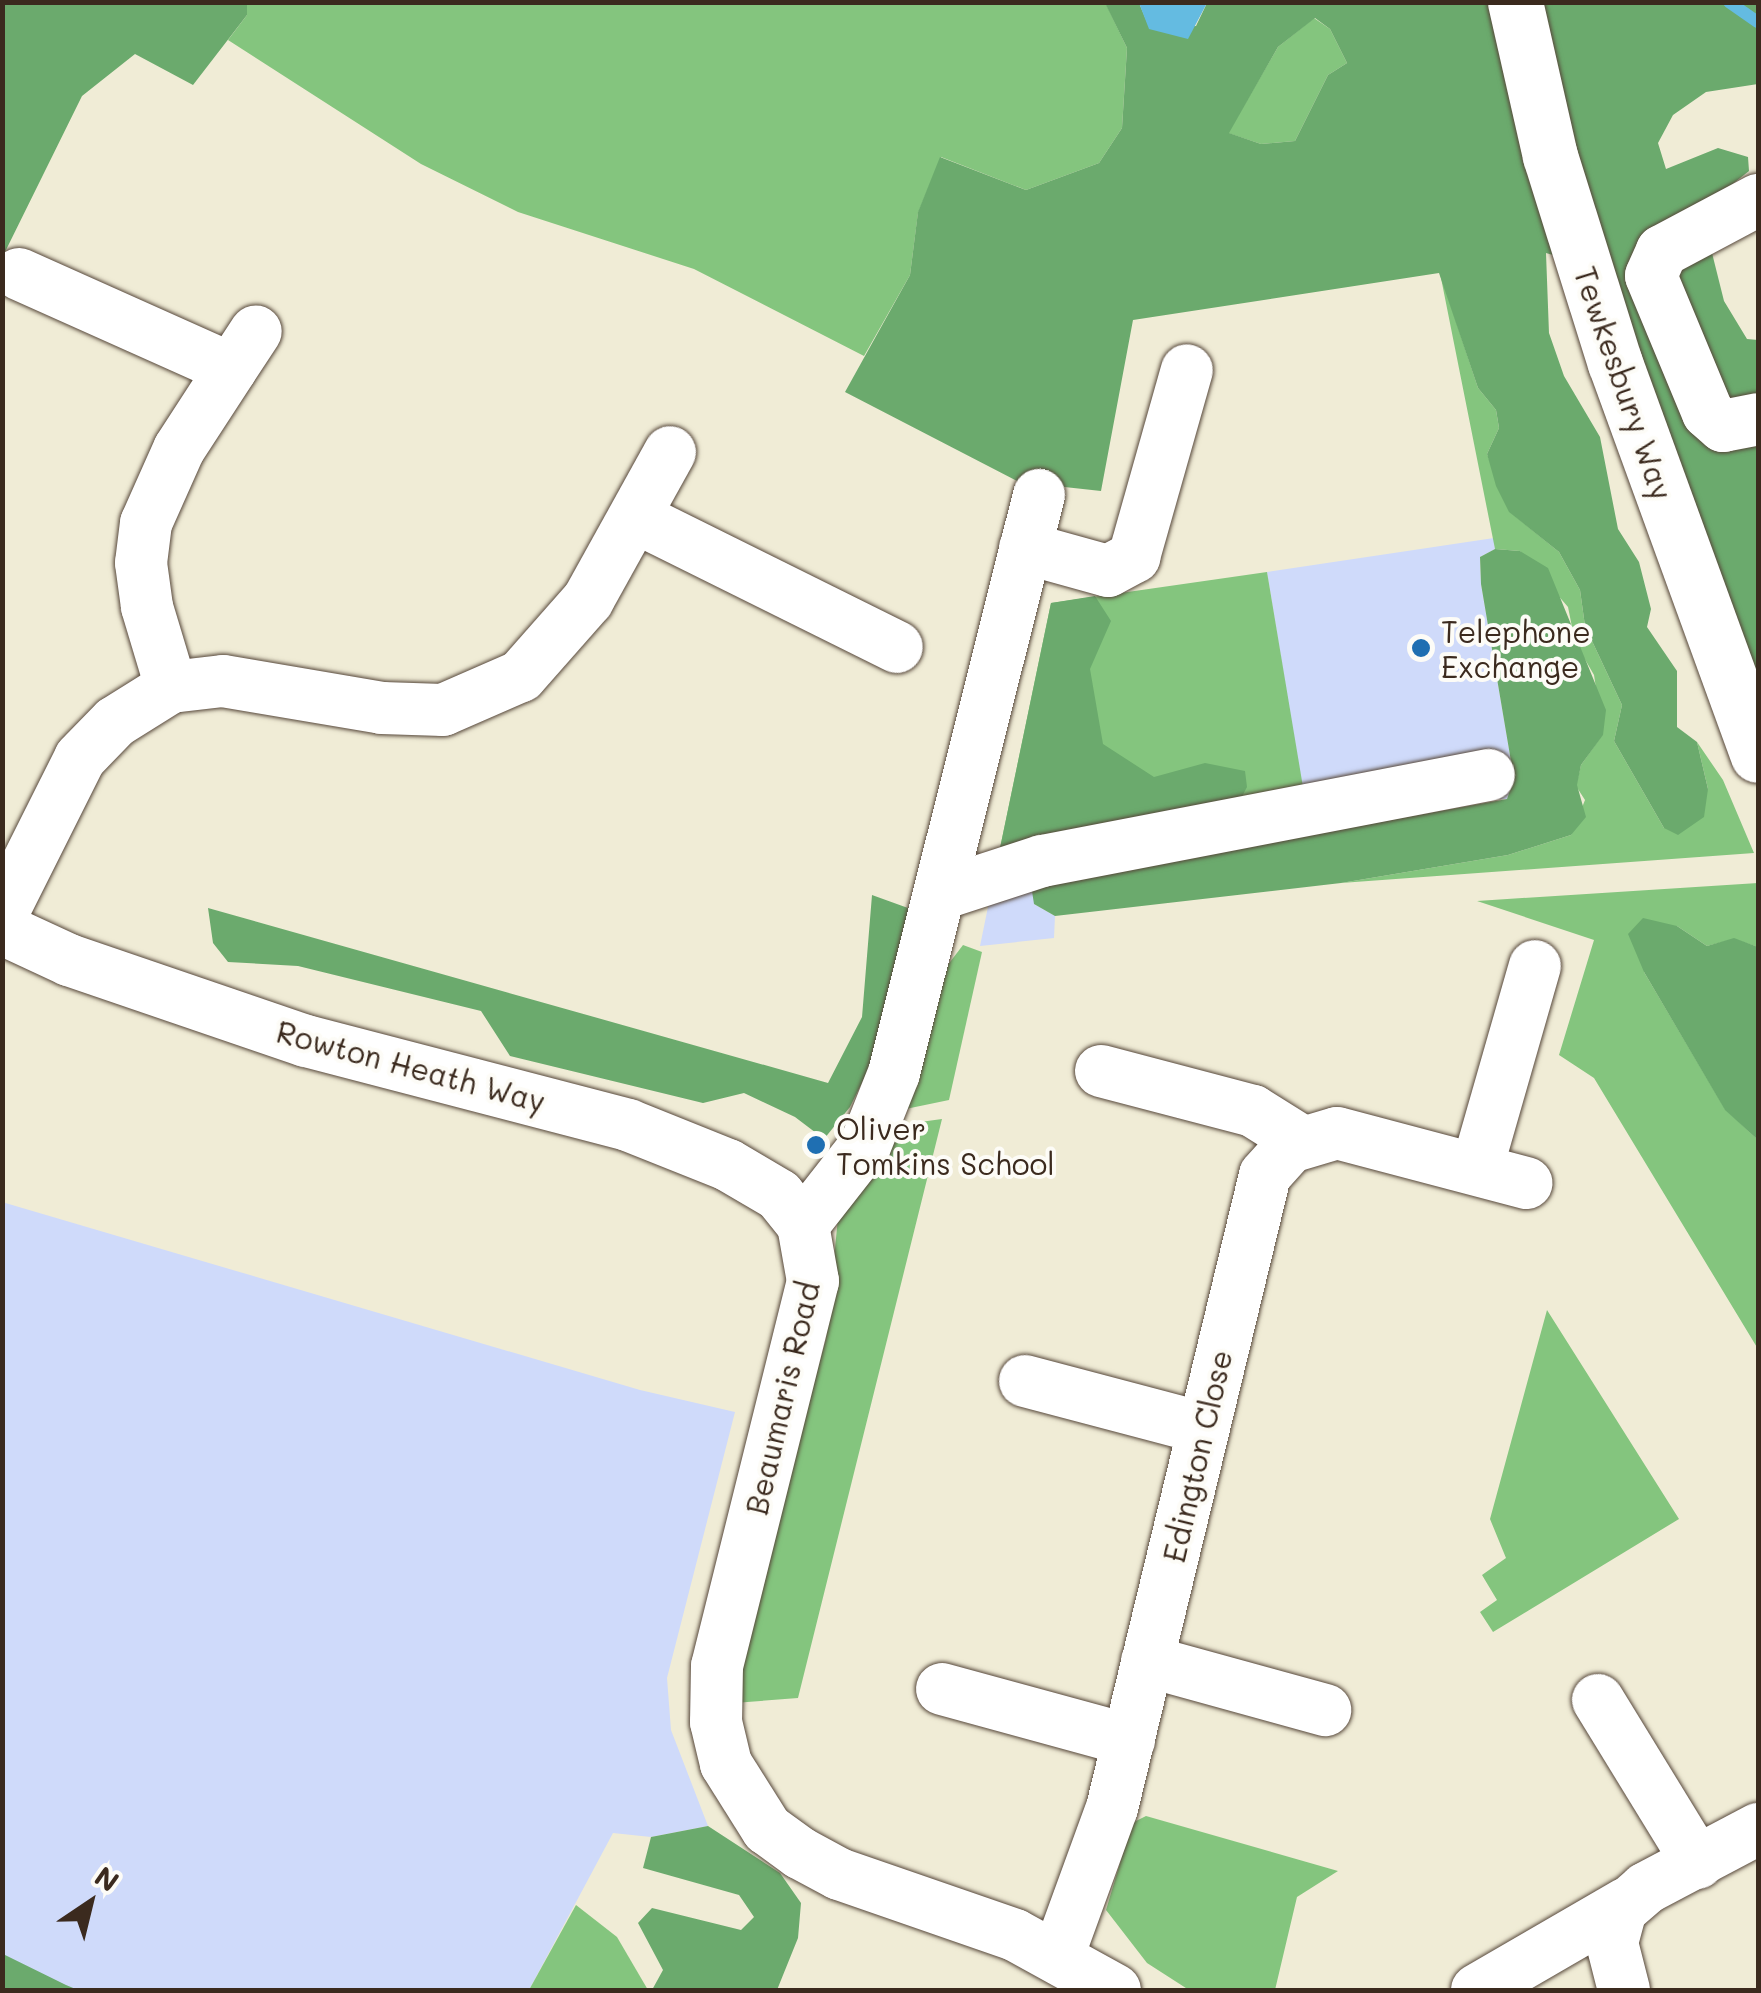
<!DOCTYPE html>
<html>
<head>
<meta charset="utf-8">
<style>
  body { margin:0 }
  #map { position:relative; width:1761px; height:1993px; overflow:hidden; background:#f0ecd6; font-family:Mali,sans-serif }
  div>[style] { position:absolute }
  .built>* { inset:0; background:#cfdafa }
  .green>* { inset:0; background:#84c57e }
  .forest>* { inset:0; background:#6baa6d }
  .water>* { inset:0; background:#64bbe1 }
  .stream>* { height:12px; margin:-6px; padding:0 6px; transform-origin:6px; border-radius:6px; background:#64bbe1 }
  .roads { filter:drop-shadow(0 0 2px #56473a) drop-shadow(0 0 2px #56473a) }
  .minor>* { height:52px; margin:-26px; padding:0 26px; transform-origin:26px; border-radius:26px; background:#fff }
  .major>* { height:55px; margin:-27.5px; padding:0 27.5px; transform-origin:27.5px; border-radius:27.5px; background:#fff }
  .dots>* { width:28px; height:28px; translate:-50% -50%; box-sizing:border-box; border:5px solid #fdfcf7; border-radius:50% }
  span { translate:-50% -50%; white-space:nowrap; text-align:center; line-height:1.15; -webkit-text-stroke:8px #fdfcf7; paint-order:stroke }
  .street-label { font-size:30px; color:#3b2a1e }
  .poi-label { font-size:30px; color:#3b2a1e }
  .left { translate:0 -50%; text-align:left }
  .frame { position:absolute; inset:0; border:5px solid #3b2a1e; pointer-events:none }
  .north { position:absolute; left:40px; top:1853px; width:100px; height:100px; -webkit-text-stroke:8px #fdfcf7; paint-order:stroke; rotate:35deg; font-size:28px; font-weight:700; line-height:40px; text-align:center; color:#3b2a1e }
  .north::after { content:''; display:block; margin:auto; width:35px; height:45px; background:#3b2a1e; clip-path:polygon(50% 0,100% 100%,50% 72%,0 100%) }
</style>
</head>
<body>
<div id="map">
  <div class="built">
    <i style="clip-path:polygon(1494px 538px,1495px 549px,1480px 557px,1481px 584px,1514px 779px,1507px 799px,1477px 800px,1034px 904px,1055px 916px,1054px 938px,980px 946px,999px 853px,1303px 793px,1267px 572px)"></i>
    <i style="clip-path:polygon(2px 1202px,640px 1390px,735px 1412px,667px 1678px,671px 1730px,708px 1826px,651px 1837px,613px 1833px,529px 1990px,3px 1990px)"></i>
  </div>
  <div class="green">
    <i style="clip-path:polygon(247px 2px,1105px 2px,1127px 48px,1122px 128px,1099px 163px,1026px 190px,941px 157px,918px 213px,910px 275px,864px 356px,694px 269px,518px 212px,421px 164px,228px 40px,247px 15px)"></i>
    <i style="clip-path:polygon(1314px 18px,1330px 29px,1347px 63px,1328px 75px,1295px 141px,1261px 144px,1228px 133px,1278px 47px)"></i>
    <i style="clip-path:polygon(1440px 273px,1478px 388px,1496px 410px,1499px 428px,1487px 454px,1510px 512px,1559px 552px,1580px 590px,1585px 626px,1622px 705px,1614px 741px,1664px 828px,1708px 789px,1697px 742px,1723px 780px,1754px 853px,1341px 883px,1508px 855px,1571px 835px,1585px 800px,1576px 786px,1581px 765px,1603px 734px,1594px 675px,1575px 642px,1568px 607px,1520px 551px,1495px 549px)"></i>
    <i style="clip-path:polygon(1267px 572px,1304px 793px,999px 853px,1051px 603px)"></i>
    <i style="clip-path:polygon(1758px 883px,1758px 947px,1734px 939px,1707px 946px,1677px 926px,1644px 972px,1725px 1109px,1758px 1140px,1758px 1349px,1594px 1078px,1559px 1055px,1594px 940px,1477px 901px)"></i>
    <i style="clip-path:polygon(963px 945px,982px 952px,949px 1100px,896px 1111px,934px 983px)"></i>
    <i style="clip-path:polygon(942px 1119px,798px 1698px,734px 1703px,738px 1658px,826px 1339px,838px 1218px,891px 1126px)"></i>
    <i style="clip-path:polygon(1547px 1310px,1679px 1519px,1493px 1632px,1480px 1612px,1497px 1600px,1482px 1575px,1506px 1558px,1490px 1519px)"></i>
    <i style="clip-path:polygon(1146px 1816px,1338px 1871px,1297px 1897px,1275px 1990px,1189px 1990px,1147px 1963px,1106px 1910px,1132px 1823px)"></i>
    <i style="clip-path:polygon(576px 1905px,617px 1937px,648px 1990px,529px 1990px)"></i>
  </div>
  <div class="forest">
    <i style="clip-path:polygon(3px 3px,247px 3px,247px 15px,193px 85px,135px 54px,82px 96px,3px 256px)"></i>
    <i style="clip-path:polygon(evenodd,1105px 3px,1139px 3px,1150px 29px,1196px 26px,1207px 3px,1491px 3px,1503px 71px,1520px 3px,1758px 3px,1758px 84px,1706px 92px,1673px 115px,1658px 143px,1666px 169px,1718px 148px,1748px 157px,1749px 171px,1701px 209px,1724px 301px,1747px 339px,1758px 340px,1758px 679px,1591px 266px,1546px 253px,1549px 333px,1564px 376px,1600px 437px,1618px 529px,1639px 562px,1651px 609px,1647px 627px,1677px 671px,1677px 727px,1697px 742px,1708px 789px,1704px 817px,1678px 835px,1664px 828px,1614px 741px,1622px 705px,1585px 626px,1580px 590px,1559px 552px,1509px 512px,1496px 486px,1487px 454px,1499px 428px,1496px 410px,1478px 388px,1439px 273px,1133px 320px,1101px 491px,1019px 482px,845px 392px,910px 275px,918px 212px,940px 157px,1026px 190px,1099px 163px,1122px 128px,1127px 48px,1105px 3px,1315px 18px,1330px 29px,1347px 63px,1328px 75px,1295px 141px,1261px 144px,1229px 133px,1278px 47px,1315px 18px)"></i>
    <i style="clip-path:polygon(1495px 549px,1520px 551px,1548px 568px,1606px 710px,1603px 735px,1581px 765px,1577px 785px,1586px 817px,1571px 835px,1508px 855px,1341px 883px,1055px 916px,1034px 904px,1031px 885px,1507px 799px,1514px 779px,1481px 584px,1480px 557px)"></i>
    <i style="clip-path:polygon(1095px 596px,1111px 621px,1090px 669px,1103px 744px,1154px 777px,1205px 763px,1245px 771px,1247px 787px,1237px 806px,999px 853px,1051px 603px)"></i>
    <i style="clip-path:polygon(872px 895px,919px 912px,899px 1008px,850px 1107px,824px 1139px,795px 1117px,744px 1093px,703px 1103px,510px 1056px,481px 1011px,298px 966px,228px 962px,213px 943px,208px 908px,828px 1083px,862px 1017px)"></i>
    <i style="clip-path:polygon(1643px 918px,1677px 926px,1707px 946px,1734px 938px,1758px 947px,1758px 1140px,1725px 1110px,1644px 972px,1628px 934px)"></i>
    <i style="clip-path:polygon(708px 1826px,780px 1873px,801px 1903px,798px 1938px,777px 1990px,652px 1990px,663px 1970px,638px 1923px,652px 1908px,741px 1930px,754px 1917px,739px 1895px,643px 1868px,651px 1837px)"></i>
    <i style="clip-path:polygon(3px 1954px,66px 1985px,78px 1990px,3px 1990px)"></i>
  </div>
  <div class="water">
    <i style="clip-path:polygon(1139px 3px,1207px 3px,1188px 39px,1149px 29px)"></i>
  </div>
  <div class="stream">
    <i style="left:1729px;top:2px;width:35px;rotate:35deg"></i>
  </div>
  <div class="roads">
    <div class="minor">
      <i style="left:1758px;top:200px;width:109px;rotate:152deg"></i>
      <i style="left:1662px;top:251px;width:27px;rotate:114deg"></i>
      <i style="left:1651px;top:276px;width:148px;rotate:67.4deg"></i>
      <i style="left:1708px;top:413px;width:20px;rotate:41deg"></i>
      <i style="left:1723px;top:426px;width:36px;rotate:-11deg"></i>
      <i style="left:19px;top:274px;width:232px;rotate:24.1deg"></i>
      <i style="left:231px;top:369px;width:95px;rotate:123deg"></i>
      <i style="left:179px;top:449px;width:81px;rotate:114deg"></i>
      <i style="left:146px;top:523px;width:40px;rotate:97.1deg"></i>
      <i style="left:141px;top:563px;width:44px;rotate:82.2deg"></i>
      <i style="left:147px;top:607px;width:84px;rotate:73.3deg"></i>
      <i style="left:231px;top:369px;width:45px;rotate:-56.7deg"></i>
      <i style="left:637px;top:518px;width:290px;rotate:26.4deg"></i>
      <i style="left:1025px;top:548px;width:86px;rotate:15.5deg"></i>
      <i style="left:1108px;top:571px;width:30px;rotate:-28deg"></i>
      <i style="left:1134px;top:557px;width:194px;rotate:-74.2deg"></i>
      <i style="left:941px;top:894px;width:106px;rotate:-18.1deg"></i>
      <i style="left:1042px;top:861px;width:455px;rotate:-10.9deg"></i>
      <i style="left:2px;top:914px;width:174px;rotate:-63.4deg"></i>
      <i style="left:80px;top:758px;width:50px;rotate:-45.8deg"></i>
      <i style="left:115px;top:722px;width:66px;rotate:-32deg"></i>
      <i style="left:171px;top:687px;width:52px;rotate:-6.6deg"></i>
      <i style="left:223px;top:681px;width:161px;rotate:9.6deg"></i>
      <i style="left:382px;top:708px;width:61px;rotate:1.9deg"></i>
      <i style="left:443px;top:710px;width:85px;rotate:-23.6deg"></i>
      <i style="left:521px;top:676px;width:101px;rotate:-48.6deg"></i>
      <i style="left:588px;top:600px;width:169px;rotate:-61deg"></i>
      <i style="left:2px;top:929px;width:74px;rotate:24.8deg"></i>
      <i style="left:69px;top:960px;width:250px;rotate:18.9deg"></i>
      <i style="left:306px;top:1041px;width:333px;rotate:14.6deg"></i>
      <i style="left:628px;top:1125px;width:108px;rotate:21.8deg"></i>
      <i style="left:728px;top:1165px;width:59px;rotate:30.5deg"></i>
      <i style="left:779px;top:1195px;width:38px;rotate:51deg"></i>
      <i style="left:803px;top:1225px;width:57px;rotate:79.9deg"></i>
      <i style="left:813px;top:1281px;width:397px;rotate:104deg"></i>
      <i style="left:717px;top:1666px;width:56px;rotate:91deg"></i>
      <i style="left:716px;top:1722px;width:43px;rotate:76.6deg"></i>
      <i style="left:726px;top:1764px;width:77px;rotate:57.8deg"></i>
      <i style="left:767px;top:1829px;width:41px;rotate:36deg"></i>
      <i style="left:800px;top:1853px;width:44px;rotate:28.3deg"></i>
      <i style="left:839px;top:1874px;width:186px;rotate:19.1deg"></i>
      <i style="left:1015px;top:1935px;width:114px;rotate:28.8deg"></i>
      <i style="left:1101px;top:1071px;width:157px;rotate:14.7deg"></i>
      <i style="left:1253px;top:1111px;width:57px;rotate:32deg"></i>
      <i style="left:1477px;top:1168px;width:210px;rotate:-74deg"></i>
      <i style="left:803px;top:1225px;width:100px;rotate:-51.9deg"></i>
      <i style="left:865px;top:1146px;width:79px;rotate:-68.3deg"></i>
      <i style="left:894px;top:1073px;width:596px;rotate:-75.92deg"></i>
      <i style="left:1025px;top:1381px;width:184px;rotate:14.8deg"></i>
      <i style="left:1147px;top:1661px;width:185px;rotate:15.4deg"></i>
      <i style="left:942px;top:1689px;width:194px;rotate:15.3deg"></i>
      <i style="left:1598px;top:1700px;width:191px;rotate:58.5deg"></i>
      <i style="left:1058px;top:1956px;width:158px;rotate:-70deg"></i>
      <i style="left:1112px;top:1808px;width:651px;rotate:-76.41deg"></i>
      <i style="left:1265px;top:1175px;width:38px;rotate:-48deg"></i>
      <i style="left:1290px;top:1147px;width:49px;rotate:-16.6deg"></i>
      <i style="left:1337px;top:1133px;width:196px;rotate:14.8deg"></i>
      <i style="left:1477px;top:1990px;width:173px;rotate:-30.1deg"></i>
      <i style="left:1624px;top:1990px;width:49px;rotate:-104.3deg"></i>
      <i style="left:1612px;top:1943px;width:34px;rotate:-75deg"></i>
      <i style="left:1621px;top:1910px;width:33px;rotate:-41deg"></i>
      <i style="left:1646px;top:1888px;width:127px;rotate:-27.8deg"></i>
    </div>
    <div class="major">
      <i style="left:1515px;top:2px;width:158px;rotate:77.2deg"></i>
      <i style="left:1550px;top:156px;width:217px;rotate:72.6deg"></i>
      <i style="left:1615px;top:363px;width:417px;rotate:70deg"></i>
    </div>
  </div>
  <div class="dots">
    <i style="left:1421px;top:648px;background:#1f6fb2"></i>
    <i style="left:816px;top:1145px;background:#1f6fb2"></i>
  </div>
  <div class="street-label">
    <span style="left:1624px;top:383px;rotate:71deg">Tewkesbury Way</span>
    <span style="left:411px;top:1066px;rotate:15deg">Rowton Heath Way</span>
    <span style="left:782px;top:1398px;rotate:-77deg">Beaumaris Road</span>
    <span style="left:1197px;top:1456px;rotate:-77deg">Edington Close</span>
  </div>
  <div class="poi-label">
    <span class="left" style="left:1441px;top:648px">Telephone<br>Exchange</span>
    <span class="left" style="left:836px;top:1145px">Oliver<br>Tomkins School</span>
  </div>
  <div class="frame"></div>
  <div class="north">N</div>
</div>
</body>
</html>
